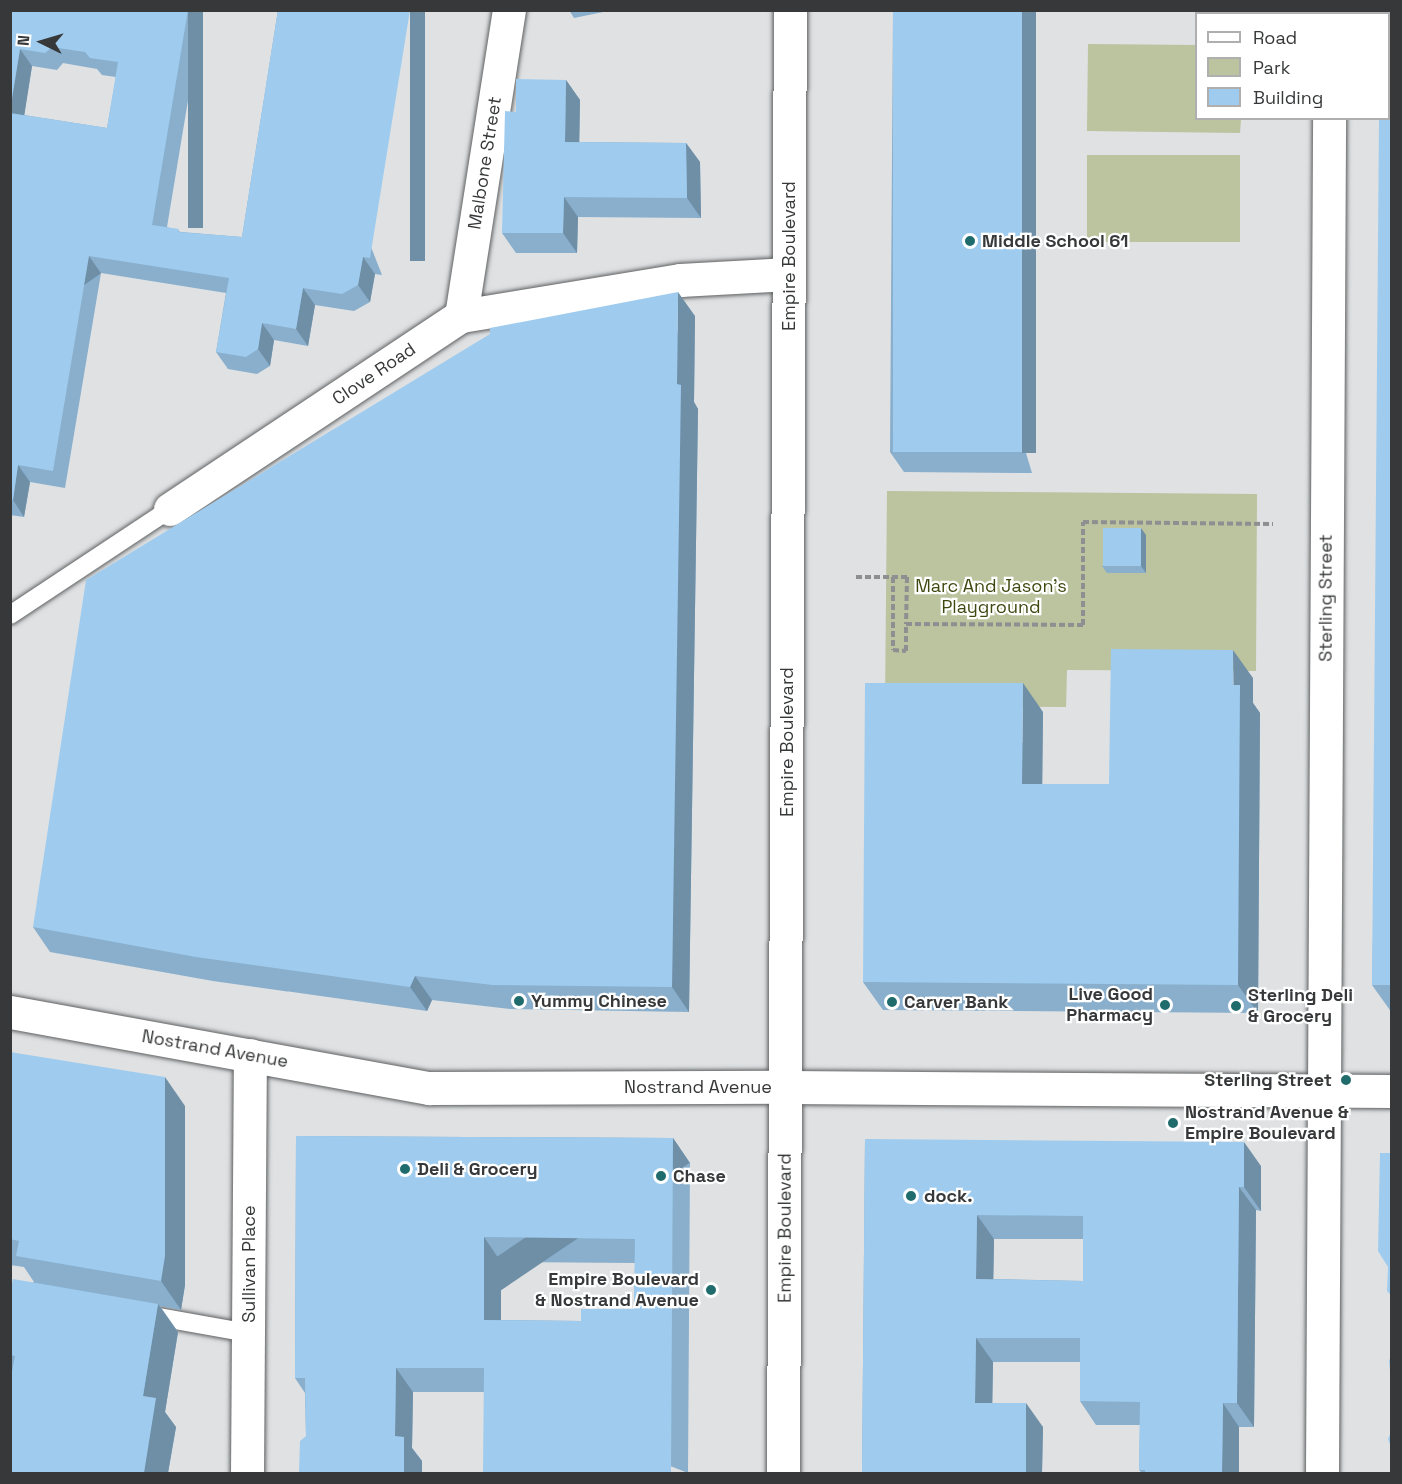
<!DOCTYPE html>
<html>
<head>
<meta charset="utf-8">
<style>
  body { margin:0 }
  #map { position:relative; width:1402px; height:1484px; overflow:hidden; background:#dfe1e3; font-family:"Space Grotesk",sans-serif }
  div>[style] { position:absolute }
  .green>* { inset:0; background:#bbc39f; transform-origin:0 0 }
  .path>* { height:4px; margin-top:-2px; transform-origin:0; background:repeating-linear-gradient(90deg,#8e8f91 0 6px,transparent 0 9px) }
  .roads { filter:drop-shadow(0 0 2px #5e6061) drop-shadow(0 0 2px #5e6061) }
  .lane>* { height:18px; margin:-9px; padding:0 9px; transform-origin:9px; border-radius:9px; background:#fff }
  .street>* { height:33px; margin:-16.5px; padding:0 16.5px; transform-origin:16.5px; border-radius:16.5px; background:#fff }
  .secondary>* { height:33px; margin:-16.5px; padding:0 16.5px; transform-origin:16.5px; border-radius:16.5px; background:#fff }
  .wall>* { inset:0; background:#89afcd }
  .shaded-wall>* { inset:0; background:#6f8fa7; transform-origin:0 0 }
  .building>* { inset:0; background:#9fccee; transform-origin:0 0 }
  .dots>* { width:16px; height:16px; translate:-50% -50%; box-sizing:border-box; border:3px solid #fff; border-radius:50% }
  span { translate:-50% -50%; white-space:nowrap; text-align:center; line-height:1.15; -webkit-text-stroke:4.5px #fff; paint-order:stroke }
  .street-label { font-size:18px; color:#373839 }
  .poi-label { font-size:18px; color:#373839; font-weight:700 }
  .left { translate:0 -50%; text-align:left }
  .right { translate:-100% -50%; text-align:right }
  .park-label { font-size:18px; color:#3f4810 }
  .frame { position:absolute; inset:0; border:12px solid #373839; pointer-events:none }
  .legend { position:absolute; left:1195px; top:12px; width:195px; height:108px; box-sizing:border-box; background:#fff; border:2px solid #afafb0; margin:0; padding:8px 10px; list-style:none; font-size:18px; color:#373839 }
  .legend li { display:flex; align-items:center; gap:12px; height:30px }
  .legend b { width:30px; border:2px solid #afafb0 }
  .north { position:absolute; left:12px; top:12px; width:60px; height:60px; -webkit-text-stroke:4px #fff; paint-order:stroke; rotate:275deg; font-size:16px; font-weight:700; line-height:24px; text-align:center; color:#373839 }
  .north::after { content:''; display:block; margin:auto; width:21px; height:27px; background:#373839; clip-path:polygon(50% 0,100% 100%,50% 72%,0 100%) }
</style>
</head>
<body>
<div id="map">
  <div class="green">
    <i style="clip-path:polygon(1088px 44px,1196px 45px,1196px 118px,1241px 119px,1240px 133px,1087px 131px)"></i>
    <i style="left:1087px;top:155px;width:153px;height:87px"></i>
    <i style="clip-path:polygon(887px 491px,1257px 494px,1256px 671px,1067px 670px,1066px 707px,885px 706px)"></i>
  </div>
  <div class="path">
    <i style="left:856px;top:577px;width:51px"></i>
    <i style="left:907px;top:577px;width:47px;rotate:91.2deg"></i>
    <i style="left:906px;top:624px;width:177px;rotate:0.3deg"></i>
    <i style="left:1083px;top:625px;width:103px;rotate:-90deg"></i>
    <i style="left:1083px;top:522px;width:190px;rotate:0.6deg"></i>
    <i style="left:893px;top:577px;width:73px;rotate:90deg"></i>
    <i style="left:893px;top:650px;width:13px;rotate:4deg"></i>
    <i style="left:906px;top:651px;width:27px;rotate:-90deg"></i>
  </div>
  <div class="roads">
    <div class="lane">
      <i style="left:10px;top:615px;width:192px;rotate:-33.5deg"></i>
      <i style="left:147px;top:1315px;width:103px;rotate:10.1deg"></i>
    </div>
    <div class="street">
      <i style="left:1330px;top:14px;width:4px;rotate:-90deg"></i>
      <i style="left:461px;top:316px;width:310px;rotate:-81.1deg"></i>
      <i style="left:170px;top:509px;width:349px;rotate:-33.6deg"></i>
      <i style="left:461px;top:316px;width:222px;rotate:-9.3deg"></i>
      <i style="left:680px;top:280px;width:109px;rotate:-3.2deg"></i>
      <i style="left:247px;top:1474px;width:419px;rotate:-89.6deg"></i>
      <i style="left:1322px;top:1474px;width:1356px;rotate:-89.7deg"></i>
    </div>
    <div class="secondary">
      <i style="left:10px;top:1012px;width:426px;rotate:10.3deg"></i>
      <i style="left:429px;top:1088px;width:357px;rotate:-0.2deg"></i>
      <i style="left:786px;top:1087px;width:606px;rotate:0.38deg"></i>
      <i style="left:783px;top:1474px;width:1464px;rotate:-89.73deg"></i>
    </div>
  </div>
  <div class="wall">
    <i style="clip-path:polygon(evenodd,10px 10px,203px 10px,167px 227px,181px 232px,242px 237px,278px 10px,382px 275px,375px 274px,370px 302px,354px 311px,315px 305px,308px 346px,274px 340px,270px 366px,257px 374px,228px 369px,216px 352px,226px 293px,101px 273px,65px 488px,30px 482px,24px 517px,10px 515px,10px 10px,63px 63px,97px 69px,102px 75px,116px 77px,107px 128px,24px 115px,32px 66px,57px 70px,63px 63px)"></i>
    <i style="clip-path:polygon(569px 10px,613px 10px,574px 18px)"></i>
    <i style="clip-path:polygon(893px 10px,1032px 473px,904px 472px,890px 452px)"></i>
    <i style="clip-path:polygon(1392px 10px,1392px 1013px,1372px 985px)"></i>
    <i style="clip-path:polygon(566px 80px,580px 100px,579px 142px,686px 143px,700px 162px,701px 218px,578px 217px,577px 253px,516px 253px,502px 233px,516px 112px)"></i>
    <i style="clip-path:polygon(695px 316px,694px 402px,698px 409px,689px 1012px,510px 1009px,432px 1000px,427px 1011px,213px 981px,50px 952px,33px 927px)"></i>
    <i style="clip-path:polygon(1146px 535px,1146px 573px,1107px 573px,1102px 566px)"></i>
    <i style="clip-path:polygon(1253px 678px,1253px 703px,1260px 713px,1258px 1013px,883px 1010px,863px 982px,1043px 712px,1042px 784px,1109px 784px)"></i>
    <i style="clip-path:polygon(10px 1052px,185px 1106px,185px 1285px,181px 1310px,160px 1306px,178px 1332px,165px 1412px,176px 1427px,168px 1473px,10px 1473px,10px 1292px,34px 1282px,24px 1267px,10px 1265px)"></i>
    <i style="clip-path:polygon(evenodd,296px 1136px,673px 1138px,690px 1163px,688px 1473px,484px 1392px,413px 1392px,412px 1448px,422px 1461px,422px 1473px,299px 1473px,306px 1436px,305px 1393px,295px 1378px,296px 1136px,501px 1262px,635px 1263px,634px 1309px,581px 1321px,501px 1320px,501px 1262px)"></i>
    <i style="clip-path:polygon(evenodd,865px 1139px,1261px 1166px,1261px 1211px,1256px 1210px,1254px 1427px,1239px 1427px,1239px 1473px,1142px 1473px,1139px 1470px,1140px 1425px,1096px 1425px,1080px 1401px,1080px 1362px,993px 1362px,992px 1403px,1043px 1427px,1042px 1473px,862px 1473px,865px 1139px,994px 1239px,1083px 1239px,1083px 1281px,993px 1279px,994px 1239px)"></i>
  </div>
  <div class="shaded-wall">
    <i style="left:188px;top:10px;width:15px;height:218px"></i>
    <i style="left:410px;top:10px;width:15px;height:251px"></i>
    <i style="left:1022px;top:10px;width:14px;height:443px"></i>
    <i style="clip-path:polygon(20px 49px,32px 66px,22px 130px,10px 113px)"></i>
    <i style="clip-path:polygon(566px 80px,580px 100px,579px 162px,565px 142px)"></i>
    <i style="clip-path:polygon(686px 143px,700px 162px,701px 218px,687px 198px)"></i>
    <i style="clip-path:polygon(564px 197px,578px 217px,577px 253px,563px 233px)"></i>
    <i style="left:89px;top:256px;width:21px;height:218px;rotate:55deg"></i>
    <i style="clip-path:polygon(363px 257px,375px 274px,370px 302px,358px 285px)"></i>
    <i style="clip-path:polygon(303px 288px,315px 305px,308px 346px,296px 329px)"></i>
    <i style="clip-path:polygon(678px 292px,695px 316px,694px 402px,698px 409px,689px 1012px,672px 987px,677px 384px)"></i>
    <i style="clip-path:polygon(262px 323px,274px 340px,270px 366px,258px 349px)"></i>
    <i style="clip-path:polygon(18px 465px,30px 482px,24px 517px,13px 500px)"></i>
    <i style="clip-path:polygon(1141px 528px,1146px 535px,1146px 573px,1141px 566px)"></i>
    <i style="clip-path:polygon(1233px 650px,1253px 678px,1253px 703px,1260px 713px,1258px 1013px,1238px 985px)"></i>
    <i style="clip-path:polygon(1023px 683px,1043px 712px,1042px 812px,1022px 784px)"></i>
    <i style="clip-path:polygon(415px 976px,432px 1000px,427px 1011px,410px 987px)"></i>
    <i style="clip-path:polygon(165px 1077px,185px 1106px,185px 1285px,181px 1310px,161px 1281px)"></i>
    <i style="left:673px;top:1138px;width:30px;height:335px;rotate:56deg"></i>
    <i style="clip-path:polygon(1244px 1142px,1261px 1166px,1261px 1211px,1244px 1187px)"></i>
    <i style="clip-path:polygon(1239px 1187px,1256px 1210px,1254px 1427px,1237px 1403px)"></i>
    <i style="clip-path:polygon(977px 1215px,994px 1239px,993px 1303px,976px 1279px)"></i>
    <i style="clip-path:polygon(484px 1237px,501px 1262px,501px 1344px,484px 1320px)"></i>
    <i style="clip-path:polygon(158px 1304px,178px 1332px,165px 1412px,176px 1427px,168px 1473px,144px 1473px,143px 1396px)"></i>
    <i style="clip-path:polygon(976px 1338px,993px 1362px,992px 1427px,975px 1403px)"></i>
    <i style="clip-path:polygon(396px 1368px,413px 1392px,412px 1448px,422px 1461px,422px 1473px,404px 1473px,395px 1436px)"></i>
    <i style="clip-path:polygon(1026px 1403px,1043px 1427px,1042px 1473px,1026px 1473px)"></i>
    <i style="clip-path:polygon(1223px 1403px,1239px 1427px,1239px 1473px,1222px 1473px)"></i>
  </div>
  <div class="building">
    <i style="clip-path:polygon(10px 10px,188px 10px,152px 225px,179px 229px,178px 232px,242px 237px,278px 10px,410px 10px,370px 258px,363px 257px,358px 285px,342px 294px,303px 288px,296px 329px,262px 323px,258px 349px,246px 357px,216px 352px,229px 278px,89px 256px,53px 471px,18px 465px,13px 500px,10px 500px,10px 113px,107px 128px,118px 62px,90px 58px,85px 52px,52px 47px,45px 53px,20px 49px,10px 109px)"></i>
    <i style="left:893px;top:10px;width:129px;height:442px"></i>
    <i style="clip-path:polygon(1380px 10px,1392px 10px,1392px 985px,1372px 985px,1379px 118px,1389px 118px,1389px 14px,1380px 14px)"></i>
    <i style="clip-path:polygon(516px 79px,566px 80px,565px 142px,686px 143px,687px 198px,564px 197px,563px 233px,502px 233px,505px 111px,516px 112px)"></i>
    <i style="clip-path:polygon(678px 292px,677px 384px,681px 385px,672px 987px,493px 985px,415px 976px,410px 987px,196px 957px,33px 927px,86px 580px,490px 334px,490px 328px)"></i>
    <i style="left:1103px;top:528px;width:38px;height:38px"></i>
    <i style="clip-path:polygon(1111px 649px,1233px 650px,1233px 685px,1240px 685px,1238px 985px,863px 982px,865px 683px,1023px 683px,1022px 784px,1109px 784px)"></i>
    <i style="clip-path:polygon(10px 1052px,165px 1077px,165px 1256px,161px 1281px,16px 1256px,19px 1241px,10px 1239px)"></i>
    <i style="clip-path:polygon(evenodd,296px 1136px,673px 1138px,671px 1473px,483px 1473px,484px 1368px,396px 1368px,395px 1436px,404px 1437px,404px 1473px,299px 1473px,300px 1441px,306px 1436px,305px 1378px,295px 1378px,296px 1136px,484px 1237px,635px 1239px,634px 1309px,581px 1309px,581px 1321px,484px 1320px,484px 1237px)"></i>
    <i style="clip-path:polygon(evenodd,865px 1139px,1244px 1142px,1244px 1187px,1239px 1187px,1237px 1403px,1223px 1403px,1222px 1473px,1145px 1473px,1145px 1470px,1139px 1470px,1140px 1402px,1080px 1401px,1080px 1338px,976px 1338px,975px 1403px,1026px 1403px,1026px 1473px,862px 1473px,865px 1139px,977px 1215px,1083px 1216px,1083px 1281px,976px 1279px,977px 1215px)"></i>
    <i style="clip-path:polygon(1380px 1153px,1392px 1153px,1392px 1296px,1387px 1291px,1388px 1267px,1378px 1251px)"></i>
    <i style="clip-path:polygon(13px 1279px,158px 1304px,143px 1396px,156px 1398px,144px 1473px,10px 1473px,10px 1382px,15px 1356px,10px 1355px,10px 1292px)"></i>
    <i style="clip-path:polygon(1392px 1319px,1392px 1334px,1390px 1332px,1390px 1321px)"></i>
    <i style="clip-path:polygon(1392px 1357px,1392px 1374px,1390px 1371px,1389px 1360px)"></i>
    <i style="clip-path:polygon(1392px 1430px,1392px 1449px,1388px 1439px)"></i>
  </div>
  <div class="dots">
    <i style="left:970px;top:241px;background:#206c6d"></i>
    <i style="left:519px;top:1001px;background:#206c6d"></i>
    <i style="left:892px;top:1002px;background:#206c6d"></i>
    <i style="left:1165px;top:1005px;background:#206c6d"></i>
    <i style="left:1236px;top:1006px;background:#206c6d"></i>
    <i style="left:1346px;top:1080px;background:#206c6d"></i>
    <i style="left:1173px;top:1123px;background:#206c6d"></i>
    <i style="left:405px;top:1169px;background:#206c6d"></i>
    <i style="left:661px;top:1176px;background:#206c6d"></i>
    <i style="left:911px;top:1196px;background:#206c6d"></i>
    <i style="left:711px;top:1290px;background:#206c6d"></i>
  </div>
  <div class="street-label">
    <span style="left:485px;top:163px;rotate:-81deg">Malbone Street</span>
    <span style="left:789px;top:256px;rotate:-90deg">Empire Boulevard</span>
    <span style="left:374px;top:374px;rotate:-34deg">Clove Road</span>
    <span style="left:1326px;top:598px;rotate:-90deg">Sterling Street</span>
    <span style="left:787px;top:742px;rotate:-90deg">Empire Boulevard</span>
    <span style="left:215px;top:1049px;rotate:10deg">Nostrand Avenue</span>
    <span style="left:698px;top:1087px">Nostrand Avenue</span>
    <span style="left:785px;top:1228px;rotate:-90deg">Empire Boulevard</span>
    <span style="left:249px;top:1264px;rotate:-90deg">Sullivan Place</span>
  </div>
  <div class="poi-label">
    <span class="left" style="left:982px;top:241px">Middle School 61</span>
    <span class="right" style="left:1153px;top:1005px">Live Good<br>Pharmacy</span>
    <span class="left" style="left:1248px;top:1006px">Sterling Deli<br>&amp; Grocery</span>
    <span class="left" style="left:531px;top:1001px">Yummy Chinese</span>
    <span class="left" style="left:904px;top:1002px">Carver Bank</span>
    <span class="right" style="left:1332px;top:1080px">Sterling Street</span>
    <span class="left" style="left:1185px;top:1123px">Nostrand Avenue &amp;<br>Empire Boulevard</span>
    <span class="left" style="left:417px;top:1169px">Deli &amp; Grocery</span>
    <span class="left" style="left:673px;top:1176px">Chase</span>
    <span class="left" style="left:924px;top:1196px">dock.</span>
    <span class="right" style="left:699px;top:1290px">Empire Boulevard<br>&amp; Nostrand Avenue</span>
  </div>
  <div class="park-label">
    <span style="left:991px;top:597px">Marc And Jason's<br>Playground</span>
  </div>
  <div class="frame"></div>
  <ul class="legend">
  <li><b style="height:8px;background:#fff"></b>Road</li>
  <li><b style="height:16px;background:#bbc39f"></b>Park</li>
  <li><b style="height:16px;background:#9fccee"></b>Building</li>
  </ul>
  <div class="north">N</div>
</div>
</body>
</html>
